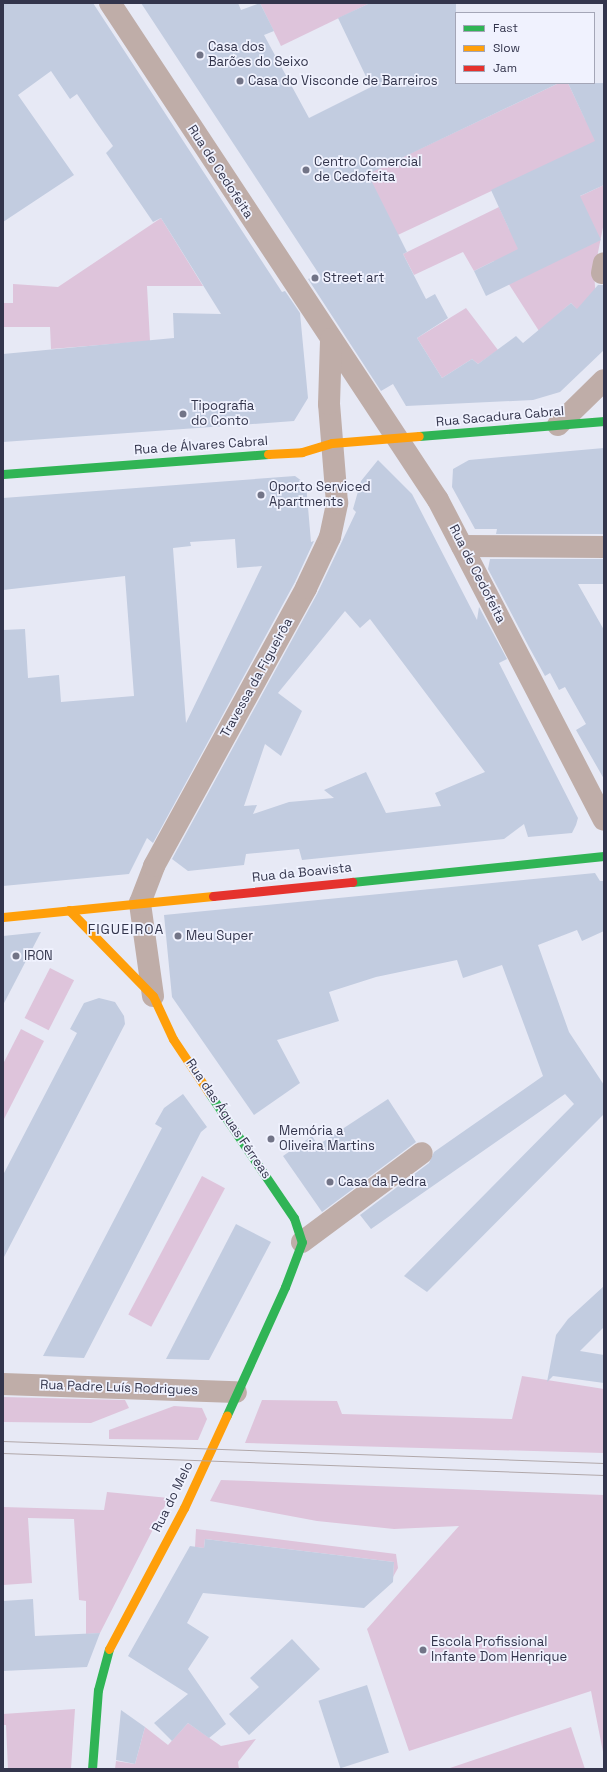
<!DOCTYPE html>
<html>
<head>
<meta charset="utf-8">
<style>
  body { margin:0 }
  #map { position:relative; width:607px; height:1772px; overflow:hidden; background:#e7e9f5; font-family:"Space Grotesk",sans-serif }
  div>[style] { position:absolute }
  .green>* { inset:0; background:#dec4db; transform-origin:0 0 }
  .building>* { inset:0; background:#c2cce0; transform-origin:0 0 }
  .street>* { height:22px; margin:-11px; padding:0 11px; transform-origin:11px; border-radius:11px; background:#bfada8 }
  .fast>* { height:9px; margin:-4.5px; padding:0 4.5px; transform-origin:4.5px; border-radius:4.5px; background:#30b455 }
  .slow>* { height:9px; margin:-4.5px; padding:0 4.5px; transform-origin:4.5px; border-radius:4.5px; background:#ff9f0a }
  .jam>* { height:9px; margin:-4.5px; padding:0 4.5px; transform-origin:4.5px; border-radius:4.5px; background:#e5322d }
  .tram>* { height:1px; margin:-0.5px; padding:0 0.5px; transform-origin:0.5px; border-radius:0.5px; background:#b1a8aa }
  .dots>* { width:11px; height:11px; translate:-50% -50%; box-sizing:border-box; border:2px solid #f0f2fe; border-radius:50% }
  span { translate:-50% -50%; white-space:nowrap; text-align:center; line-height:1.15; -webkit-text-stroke:3.5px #f0f2fe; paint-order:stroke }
  .poi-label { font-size:13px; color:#33354c }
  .left { translate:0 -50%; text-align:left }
  .street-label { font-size:13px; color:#33354c }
  .neighbourhood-label { font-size:14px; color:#33354c; letter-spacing:1px }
  .frame { position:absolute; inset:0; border:4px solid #33354c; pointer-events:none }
  .legend { position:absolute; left:455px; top:12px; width:140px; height:72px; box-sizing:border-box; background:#f0f2fe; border:1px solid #a4a6b7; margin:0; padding:5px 7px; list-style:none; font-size:12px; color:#33354c }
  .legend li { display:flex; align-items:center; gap:8px; height:20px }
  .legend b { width:20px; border:1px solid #a4a6b7 }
</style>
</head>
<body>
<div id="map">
  <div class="green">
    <i style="clip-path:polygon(260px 3px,370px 3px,281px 46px)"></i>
    <i style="clip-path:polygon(559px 83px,568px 83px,585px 119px,604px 138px,385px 241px,367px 174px)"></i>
    <i style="clip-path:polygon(604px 185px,604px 222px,594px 273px,596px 299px,582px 315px,571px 303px,539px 331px,494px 261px,474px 271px,463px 252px,414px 275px,403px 254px,499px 207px,509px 229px)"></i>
    <i style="clip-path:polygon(161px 218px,203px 286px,147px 286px,150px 341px,51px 349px,50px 327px,3px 327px,3px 303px,13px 303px,13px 284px,58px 287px)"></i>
    <i style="clip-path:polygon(466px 308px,498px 350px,478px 364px,472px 359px,442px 378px,417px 338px)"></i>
    <i style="left:50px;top:968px;width:27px;height:56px;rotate:27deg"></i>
    <i style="clip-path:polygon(21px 1029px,44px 1041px,3px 1121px,3px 1064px)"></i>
    <i style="left:202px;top:1176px;width:26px;height:157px;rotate:28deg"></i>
    <i style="clip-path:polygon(522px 1376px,604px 1389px,604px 1453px,245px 1443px,262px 1400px,337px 1401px,342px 1414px,512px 1419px)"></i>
    <i style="clip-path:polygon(3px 1397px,125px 1400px,129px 1408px,91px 1423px,3px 1422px)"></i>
    <i style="clip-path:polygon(174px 1406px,202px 1408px,207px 1419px,198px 1440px,109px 1439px,109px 1430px)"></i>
    <i style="clip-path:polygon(221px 1480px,604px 1495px,604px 1757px,591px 1691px,409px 1751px,367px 1629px,459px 1526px,394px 1529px,317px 1521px,210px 1501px)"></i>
    <i style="clip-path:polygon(107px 1492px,169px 1498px,100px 1633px,86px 1634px,86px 1601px,79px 1600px,74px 1519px,28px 1518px,32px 1583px,3px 1585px,3px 1507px,104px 1510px)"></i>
    <i style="clip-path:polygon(196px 1529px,396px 1554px,398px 1568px,393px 1577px,394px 1562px,205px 1539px,204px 1548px,195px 1547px)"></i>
    <i style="clip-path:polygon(75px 1709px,71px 1769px,8px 1769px,6px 1725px,3px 1725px,3px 1714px)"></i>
    <i style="clip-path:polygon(188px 1723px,221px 1746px,256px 1739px,238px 1762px,239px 1769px,115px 1769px,116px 1761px,135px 1764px,145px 1727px,168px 1745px)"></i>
    <i style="clip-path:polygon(571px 1727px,585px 1769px,447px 1769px)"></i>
  </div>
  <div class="building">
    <i style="clip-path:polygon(3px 3px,93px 3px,282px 292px,285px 291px,300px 313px,308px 398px,294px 421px,3px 442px,3px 354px,174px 338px,173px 313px,221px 314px,161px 218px,153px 222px,106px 153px,113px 146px,96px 122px,77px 94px,70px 99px,51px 71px,18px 95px,74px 175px,3px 222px)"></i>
    <i style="clip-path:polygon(141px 3px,238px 3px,241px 10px,260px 3px,274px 31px,264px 35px,309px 118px,371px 87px,338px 18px,370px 3px,456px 3px,456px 83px,559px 83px,368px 174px,407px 252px,403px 254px,426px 299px,435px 294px,448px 318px,417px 338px,442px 378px,472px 359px,478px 364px,516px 336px,523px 343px,571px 303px,577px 309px,598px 285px,604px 285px,604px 350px,560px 392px,533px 400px,406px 406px,393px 384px,381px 391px,308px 279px,319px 274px)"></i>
    <i style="clip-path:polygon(568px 83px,604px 83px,604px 185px,580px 196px,601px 240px,486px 296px,474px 271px,518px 249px,491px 190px,595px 141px)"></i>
    <i style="clip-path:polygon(604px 448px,604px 534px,496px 534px,497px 529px,475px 529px,452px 487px,453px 469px,469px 460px)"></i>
    <i style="clip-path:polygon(evenodd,378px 460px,412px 494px,477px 620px,479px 607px,507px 659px,499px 663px,578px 818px,576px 825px,572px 833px,528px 837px,524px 824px,504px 839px,302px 860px,299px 849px,246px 854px,244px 865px,188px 871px,172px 859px,317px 594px,356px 512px,353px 509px,361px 481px,378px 460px,345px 611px,360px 628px,370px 619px,485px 772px,435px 793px,441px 806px,386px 813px,366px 772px,324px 790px,334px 798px,289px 802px,253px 814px,257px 805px,244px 806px,265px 744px,281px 756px,302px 711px,278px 693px,345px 611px)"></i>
    <i style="clip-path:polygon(evenodd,295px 476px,306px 484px,311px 542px,314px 541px,295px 582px,153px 843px,147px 838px,129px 874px,3px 886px,3px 630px,25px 629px,28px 678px,59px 675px,61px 702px,134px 696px,125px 576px,3px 590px,3px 498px,295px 476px,235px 539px,237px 568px,262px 566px,186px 723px,173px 548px,191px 546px,190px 542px,235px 539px)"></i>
    <i style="clip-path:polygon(490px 559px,604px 559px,604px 584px,578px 584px,604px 630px,604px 779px,576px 730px,586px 724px,565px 687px,559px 690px,550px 673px,545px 676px,529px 647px,488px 569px)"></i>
    <i style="clip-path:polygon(595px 873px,600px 881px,604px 881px,604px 931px,582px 941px,577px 930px,538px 945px,569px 1032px,604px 1085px,604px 1114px,427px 1292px,404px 1276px,574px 1104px,565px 1094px,371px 1229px,360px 1215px,429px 1163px,434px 1152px,543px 1076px,502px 965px,463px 978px,457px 960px,376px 977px,329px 992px,339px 1021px,277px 1040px,300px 1083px,254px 1115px,172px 997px,164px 915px)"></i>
    <i style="clip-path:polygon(41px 932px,3px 1005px,3px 936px)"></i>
    <i style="clip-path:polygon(99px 998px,115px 1002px,124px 1016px,125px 1024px,3px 1259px,3px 1175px,77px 1033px,70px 1029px,84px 1003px)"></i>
    <i style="clip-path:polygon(183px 1094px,207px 1127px,201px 1132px,84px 1358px,43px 1356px,162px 1128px,155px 1124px,164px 1108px)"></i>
    <i style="clip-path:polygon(388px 1099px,416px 1142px,322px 1212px,283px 1156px,312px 1136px,318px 1145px)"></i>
    <i style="clip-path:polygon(236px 1224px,271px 1242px,209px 1360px,166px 1359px)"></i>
    <i style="clip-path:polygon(604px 1286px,604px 1327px,580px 1351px,604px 1355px,604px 1383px,553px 1376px,547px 1382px,556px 1335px,568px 1319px)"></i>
    <i style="clip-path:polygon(205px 1539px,394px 1562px,393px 1582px,364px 1608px,203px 1593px,187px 1623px,209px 1637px,188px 1669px,226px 1724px,209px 1738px,188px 1723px,172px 1741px,154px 1723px,188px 1694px,128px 1656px,190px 1546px,204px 1548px)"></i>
    <i style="clip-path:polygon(33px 1599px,35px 1636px,100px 1633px,87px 1667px,3px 1671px,3px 1601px)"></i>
    <i style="clip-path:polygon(292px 1639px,320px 1669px,249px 1735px,229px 1714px,259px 1687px,250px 1678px)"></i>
    <i style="left:367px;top:1685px;width:71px;height:51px;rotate:72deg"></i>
    <i style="clip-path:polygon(121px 1710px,145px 1727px,135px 1764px,116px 1760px)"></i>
  </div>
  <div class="street">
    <i style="left:110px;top:3px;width:595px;rotate:56.58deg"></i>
    <i style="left:438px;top:500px;width:360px;rotate:62.6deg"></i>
    <i style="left:602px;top:273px;width:10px;rotate:-79deg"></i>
    <i style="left:558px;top:425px;width:64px;rotate:-44.4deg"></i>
    <i style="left:462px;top:546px;width:142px;rotate:0.4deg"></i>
    <i style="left:153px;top:996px;width:94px;rotate:-98deg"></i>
    <i style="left:140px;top:903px;width:40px;rotate:-69deg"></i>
    <i style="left:154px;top:866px;width:317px;rotate:-61.3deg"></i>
    <i style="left:306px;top:588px;width:56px;rotate:-64.8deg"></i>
    <i style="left:330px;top:537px;width:35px;rotate:-78deg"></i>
    <i style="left:337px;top:503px;width:99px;rotate:-94.6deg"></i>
    <i style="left:329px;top:404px;width:65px;rotate:-88.2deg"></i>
    <i style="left:302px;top:1242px;width:149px;rotate:-36.6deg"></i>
    <i style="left:3px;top:1384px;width:233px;rotate:2deg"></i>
  </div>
  <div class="fast">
    <i style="left:419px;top:436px;width:186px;rotate:-4.6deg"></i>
    <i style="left:3px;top:474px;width:266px;rotate:-4.3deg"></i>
    <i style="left:352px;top:882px;width:253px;rotate:-5.9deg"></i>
    <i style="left:209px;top:1093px;width:151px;rotate:55.8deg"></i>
    <i style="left:294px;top:1218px;width:25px;rotate:72deg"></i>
    <i style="left:302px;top:1242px;width:48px;rotate:110.7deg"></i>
    <i style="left:285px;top:1287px;width:141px;rotate:114.4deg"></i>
    <i style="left:92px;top:1769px;width:79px;rotate:-85.7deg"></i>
    <i style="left:98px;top:1690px;width:42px;rotate:-75deg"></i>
  </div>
  <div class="slow">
    <i style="left:268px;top:454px;width:34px;rotate:-3deg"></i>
    <i style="left:302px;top:452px;width:31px;rotate:-17deg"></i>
    <i style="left:332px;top:443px;width:87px;rotate:-4.6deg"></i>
    <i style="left:69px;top:910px;width:120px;rotate:45.7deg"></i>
    <i style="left:153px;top:996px;width:47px;rotate:65.1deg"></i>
    <i style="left:173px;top:1039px;width:65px;rotate:56.3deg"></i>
    <i style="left:3px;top:917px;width:211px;rotate:-5.7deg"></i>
    <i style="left:109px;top:1649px;width:160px;rotate:-62deg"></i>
    <i style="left:184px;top:1508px;width:102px;rotate:-65.2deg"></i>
  </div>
  <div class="jam">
    <i style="left:213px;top:896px;width:140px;rotate:-5.8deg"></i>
  </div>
  <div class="tram">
    <i style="left:3px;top:1441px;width:601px;rotate:2.1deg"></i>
    <i style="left:3px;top:1453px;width:601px;rotate:2.1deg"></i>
  </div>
  <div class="dots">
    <i style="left:200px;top:55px;background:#727487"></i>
    <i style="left:240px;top:81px;background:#727487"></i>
    <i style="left:306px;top:170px;background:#727487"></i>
    <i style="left:315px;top:278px;background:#727487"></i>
    <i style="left:183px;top:414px;background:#727487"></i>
    <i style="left:261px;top:495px;background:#727487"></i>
    <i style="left:178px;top:936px;background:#727487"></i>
    <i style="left:16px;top:956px;background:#727487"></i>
    <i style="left:271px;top:1139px;background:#727487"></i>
    <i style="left:330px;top:1182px;background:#727487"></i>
    <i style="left:423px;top:1650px;background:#727487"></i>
  </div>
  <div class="poi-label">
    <span class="left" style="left:208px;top:55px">Casa dos<br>Barões do Seixo</span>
    <span class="left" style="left:248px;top:81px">Casa do Visconde de Barreiros</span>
    <span class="left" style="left:314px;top:170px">Centro Comercial<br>de Cedofeita</span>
    <span class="left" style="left:323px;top:278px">Street art</span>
    <span class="left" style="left:191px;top:414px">Tipografia<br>do Conto</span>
    <span class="left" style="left:269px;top:495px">Oporto Serviced<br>Apartments</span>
    <span class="left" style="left:186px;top:936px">Meu Super</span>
    <span class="left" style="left:24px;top:956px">IRON</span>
    <span class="left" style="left:279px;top:1139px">Memória a<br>Oliveira Martins</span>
    <span class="left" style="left:338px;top:1182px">Casa da Pedra</span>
    <span class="left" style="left:431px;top:1650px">Escola Profissional<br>Infante Dom Henrique</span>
  </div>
  <div class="street-label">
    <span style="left:220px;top:172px;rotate:57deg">Rua de Cedofeita</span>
    <span style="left:500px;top:417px;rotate:-5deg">Rua Sacadura Cabral</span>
    <span style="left:201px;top:446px;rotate:-4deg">Rua de Álvares Cabral</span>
    <span style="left:477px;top:574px;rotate:63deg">Rua de Cedofeita</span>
    <span style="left:257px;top:678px;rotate:-61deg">Travessa da Figueirôa</span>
    <span style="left:302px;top:873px;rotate:-6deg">Rua da Boavista</span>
    <span style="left:228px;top:1119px;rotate:56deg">Rua das Águas Férreas</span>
    <span style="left:119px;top:1388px;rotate:2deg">Rua Padre Luís Rodrigues</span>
    <span style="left:173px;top:1497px;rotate:-64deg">Rua do Melo</span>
  </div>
  <div class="neighbourhood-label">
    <span style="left:126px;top:929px">FIGUEIROA</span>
  </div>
  <div class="frame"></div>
  <ul class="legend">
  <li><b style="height:5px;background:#30b455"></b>Fast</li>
  <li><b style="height:5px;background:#ff9f0a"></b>Slow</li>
  <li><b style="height:5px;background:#e5322d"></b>Jam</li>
  </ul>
</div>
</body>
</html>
